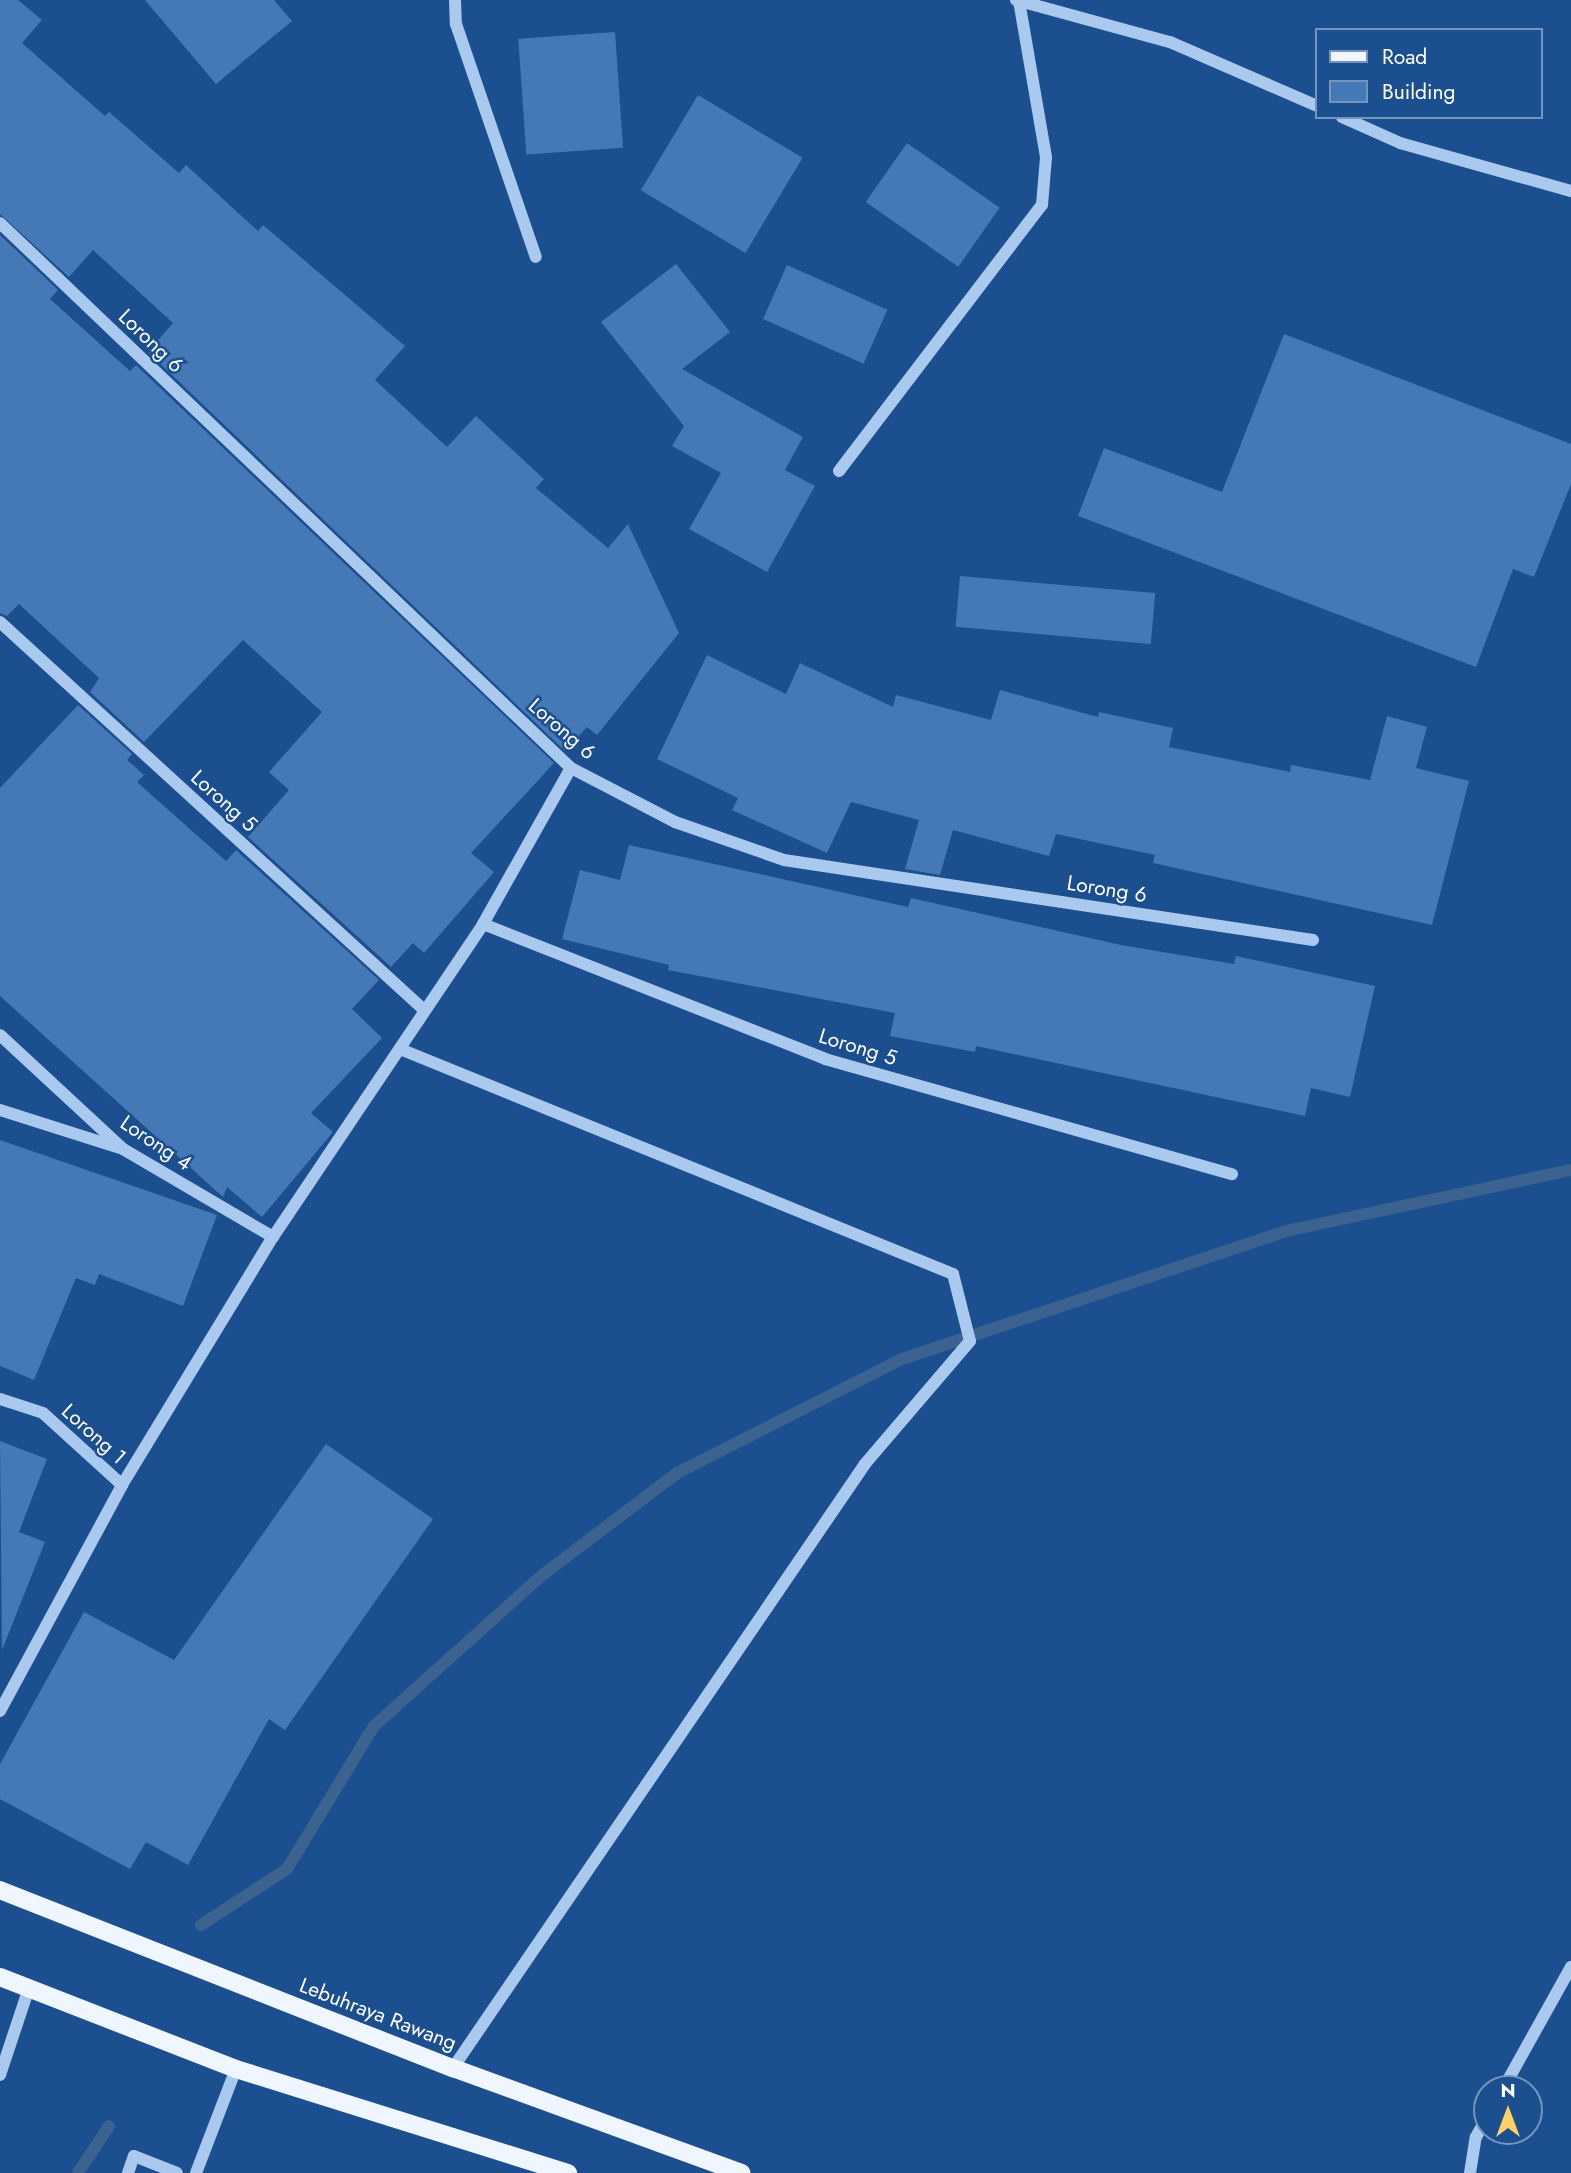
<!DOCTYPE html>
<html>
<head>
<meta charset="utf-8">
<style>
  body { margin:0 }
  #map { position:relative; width:1571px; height:2173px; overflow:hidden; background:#1b4f8f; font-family:Jost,sans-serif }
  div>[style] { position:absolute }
  .stream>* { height:12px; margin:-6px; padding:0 6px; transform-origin:6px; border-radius:6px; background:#3c6290 }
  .building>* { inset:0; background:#4478b7; transform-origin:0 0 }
  .minor>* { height:12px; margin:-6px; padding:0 6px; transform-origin:6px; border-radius:6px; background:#a9c9ee }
  .major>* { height:18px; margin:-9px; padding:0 9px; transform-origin:9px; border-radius:9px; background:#f0f6ff }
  span { translate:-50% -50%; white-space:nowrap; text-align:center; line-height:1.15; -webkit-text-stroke:5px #1b4f8f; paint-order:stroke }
  .street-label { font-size:21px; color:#fff }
  .legend { position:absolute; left:1315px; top:28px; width:228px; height:91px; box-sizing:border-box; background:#1b4f8f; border:2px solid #7695bc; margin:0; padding:9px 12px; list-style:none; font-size:21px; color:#fff }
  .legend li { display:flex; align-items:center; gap:14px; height:35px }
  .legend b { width:35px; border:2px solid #7695bc }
  .north { position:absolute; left:1473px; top:2075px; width:70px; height:70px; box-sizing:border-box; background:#1b4f8f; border:2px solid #7695bc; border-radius:50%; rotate:0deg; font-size:19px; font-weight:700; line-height:28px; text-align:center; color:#fff }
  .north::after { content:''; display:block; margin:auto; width:24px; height:32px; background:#ffd166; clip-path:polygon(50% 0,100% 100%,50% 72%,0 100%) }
</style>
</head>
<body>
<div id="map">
  <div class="stream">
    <i style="left:201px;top:1925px;width:103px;rotate:-33.1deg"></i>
    <i style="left:287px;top:1869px;width:167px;rotate:-58.7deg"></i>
    <i style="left:374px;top:1726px;width:224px;rotate:-41.9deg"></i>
    <i style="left:541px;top:1576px;width:171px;rotate:-37.1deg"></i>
    <i style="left:677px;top:1473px;width:252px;rotate:-26.9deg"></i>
    <i style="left:902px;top:1359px;width:405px;rotate:-18.4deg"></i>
    <i style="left:1286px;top:1231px;width:291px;rotate:-12.1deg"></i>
    <i style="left:78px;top:2173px;width:56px;rotate:-56.6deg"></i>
  </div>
  <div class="building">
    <i style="clip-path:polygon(0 0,18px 0,42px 20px,22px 43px,105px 116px,109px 112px,179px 173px,186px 165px,258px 231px,263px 225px,405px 346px,375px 380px,447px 447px,476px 416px,544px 479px,536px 488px,608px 548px,628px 524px,679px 633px,597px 735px,587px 727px,565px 751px,148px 352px,173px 323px,93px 250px,69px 277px,0 214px)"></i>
    <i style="clip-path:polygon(145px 0,274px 0,292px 21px,216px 84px)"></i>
    <i style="left:615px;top:32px;width:116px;height:97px;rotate:86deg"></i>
    <i style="left:698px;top:95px;width:122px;height:111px;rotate:31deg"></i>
    <i style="left:907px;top:143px;width:113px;height:72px;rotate:35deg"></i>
    <i style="clip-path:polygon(0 235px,58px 290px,50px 299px,130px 371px,136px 365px,554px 763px,471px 853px,494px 872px,424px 953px,413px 943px,391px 967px,248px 837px,289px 790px,269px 772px,322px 712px,243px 640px,144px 742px,90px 692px,99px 678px,19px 604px,7px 616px,0 613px)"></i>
    <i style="clip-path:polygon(676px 264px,730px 332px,682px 369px,803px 437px,785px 470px,815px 486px,767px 572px,689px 529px,721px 473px,672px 446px,684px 426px,601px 322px)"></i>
    <i style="left:787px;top:265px;width:110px;height:59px;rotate:24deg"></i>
    <i style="clip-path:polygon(1284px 334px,1571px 444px,1571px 484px,1534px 577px,1513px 569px,1476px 667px,1078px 516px,1104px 448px,1222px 492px)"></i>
    <i style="left:960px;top:576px;width:196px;height:51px;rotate:5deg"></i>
    <i style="clip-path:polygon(707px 655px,786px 694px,800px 663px,893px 707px,896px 695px,991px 720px,1000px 690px,1098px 717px,1099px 712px,1173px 728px,1169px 747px,1290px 772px,1291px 765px,1370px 780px,1387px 716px,1427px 727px,1416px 768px,1469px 781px,1432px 925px,1153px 863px,1155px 855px,1056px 834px,1049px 856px,953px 830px,940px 875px,905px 869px,919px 820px,851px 802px,827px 853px,732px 810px,738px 798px,657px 759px)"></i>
    <i style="clip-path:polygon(78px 705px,132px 754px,127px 760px,144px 775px,137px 782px,226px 861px,236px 850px,379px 980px,352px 1009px,382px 1038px,311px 1113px,333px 1132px,262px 1217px,227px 1187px,223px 1197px,0 996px,0 788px)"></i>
    <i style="clip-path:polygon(629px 845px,908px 907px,911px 898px,1121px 945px,1234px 964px,1236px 956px,1375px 986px,1350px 1097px,1311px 1088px,1305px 1116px,976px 1046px,975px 1052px,890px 1036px,895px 1013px,668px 970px,669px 965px,562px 939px,580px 870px,620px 880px)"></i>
    <i style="clip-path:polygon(0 1140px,217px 1215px,183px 1306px,99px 1274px,95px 1285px,76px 1278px,34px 1380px,0 1366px)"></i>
    <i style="clip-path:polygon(0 1441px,47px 1459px,19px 1532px,45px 1542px,2px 1650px)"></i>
    <i style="clip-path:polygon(326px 1444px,433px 1519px,285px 1730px,269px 1719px,188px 1865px,146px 1842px,130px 1869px,0 1799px,0 1764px,84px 1612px,174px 1660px)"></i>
  </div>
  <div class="minor">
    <i style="left:455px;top:0;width:24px;rotate:88deg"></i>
    <i style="left:456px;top:24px;width:246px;rotate:71.1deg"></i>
    <i style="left:1016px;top:0;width:160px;rotate:15.3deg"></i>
    <i style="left:1170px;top:42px;width:160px;rotate:23.5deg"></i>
    <i style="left:1342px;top:117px;width:64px;rotate:24.1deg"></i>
    <i style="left:1400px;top:143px;width:178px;rotate:15.7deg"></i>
    <i style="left:0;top:223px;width:789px;rotate:43.67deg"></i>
    <i style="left:571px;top:768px;width:117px;rotate:27.4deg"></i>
    <i style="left:675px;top:822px;width:115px;rotate:19.2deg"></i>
    <i style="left:784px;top:860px;width:535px;rotate:8.6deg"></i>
    <i style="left:839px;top:471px;width:335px;rotate:-52.7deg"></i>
    <i style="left:1042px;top:205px;width:48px;rotate:-85.2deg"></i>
    <i style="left:1046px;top:157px;width:158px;rotate:-99.8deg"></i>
    <i style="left:0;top:622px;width:572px;rotate:42.45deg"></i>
    <i style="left:483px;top:924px;width:368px;rotate:21.5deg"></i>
    <i style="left:825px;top:1059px;width:423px;rotate:15.8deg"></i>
    <i style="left:0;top:1035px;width:168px;rotate:42.8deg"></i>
    <i style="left:123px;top:1149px;width:174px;rotate:30.4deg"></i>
    <i style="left:400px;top:1049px;width:597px;rotate:22.14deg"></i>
    <i style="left:953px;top:1274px;width:69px;rotate:75.8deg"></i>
    <i style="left:970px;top:1341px;width:162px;rotate:130.5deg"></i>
    <i style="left:865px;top:1464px;width:731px;rotate:124.3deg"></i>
    <i style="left:0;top:1110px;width:126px;rotate:17.6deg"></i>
    <i style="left:0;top:1399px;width:45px;rotate:18deg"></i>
    <i style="left:43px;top:1413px;width:107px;rotate:42.3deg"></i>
    <i style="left:0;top:1711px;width:257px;rotate:-61.6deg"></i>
    <i style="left:122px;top:1485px;width:290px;rotate:-58.7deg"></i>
    <i style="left:273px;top:1237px;width:377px;rotate:-56.1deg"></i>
    <i style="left:483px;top:924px;width:179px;rotate:-60.6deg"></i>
    <i style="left:0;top:2075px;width:92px;rotate:-71.6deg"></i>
    <i style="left:1503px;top:2089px;width:140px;rotate:-60.9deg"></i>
    <i style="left:128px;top:2173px;width:18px;rotate:-71deg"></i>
    <i style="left:134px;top:2156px;width:46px;rotate:21.6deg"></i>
    <i style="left:196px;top:2173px;width:111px;rotate:-69deg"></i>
    <i style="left:1470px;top:2173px;width:36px;rotate:-81deg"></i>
    <i style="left:1476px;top:2137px;width:23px;rotate:-61deg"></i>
  </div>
  <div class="major">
    <i style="left:0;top:1890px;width:487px;rotate:21.5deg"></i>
    <i style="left:453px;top:2068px;width:307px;rotate:20deg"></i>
    <i style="left:0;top:1977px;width:253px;rotate:21.3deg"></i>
    <i style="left:236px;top:2069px;width:348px;rotate:17.4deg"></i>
  </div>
  <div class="street-label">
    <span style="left:151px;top:341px;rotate:44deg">Lorong 6</span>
    <span style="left:562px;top:729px;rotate:41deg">Lorong 6</span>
    <span style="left:224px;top:801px;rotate:42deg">Lorong 5</span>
    <span style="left:1107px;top:889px;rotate:9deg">Lorong 6</span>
    <span style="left:858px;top:1047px;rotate:17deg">Lorong 5</span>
    <span style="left:156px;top:1143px;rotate:34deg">Lorong 4</span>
    <span style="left:94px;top:1434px;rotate:42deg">Lorong 1</span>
    <span style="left:378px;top:2014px;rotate:21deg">Lebuhraya Rawang</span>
  </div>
  <ul class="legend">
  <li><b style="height:9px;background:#f0f6ff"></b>Road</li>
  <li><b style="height:19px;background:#4478b7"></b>Building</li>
  </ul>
  <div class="north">N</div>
</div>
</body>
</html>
